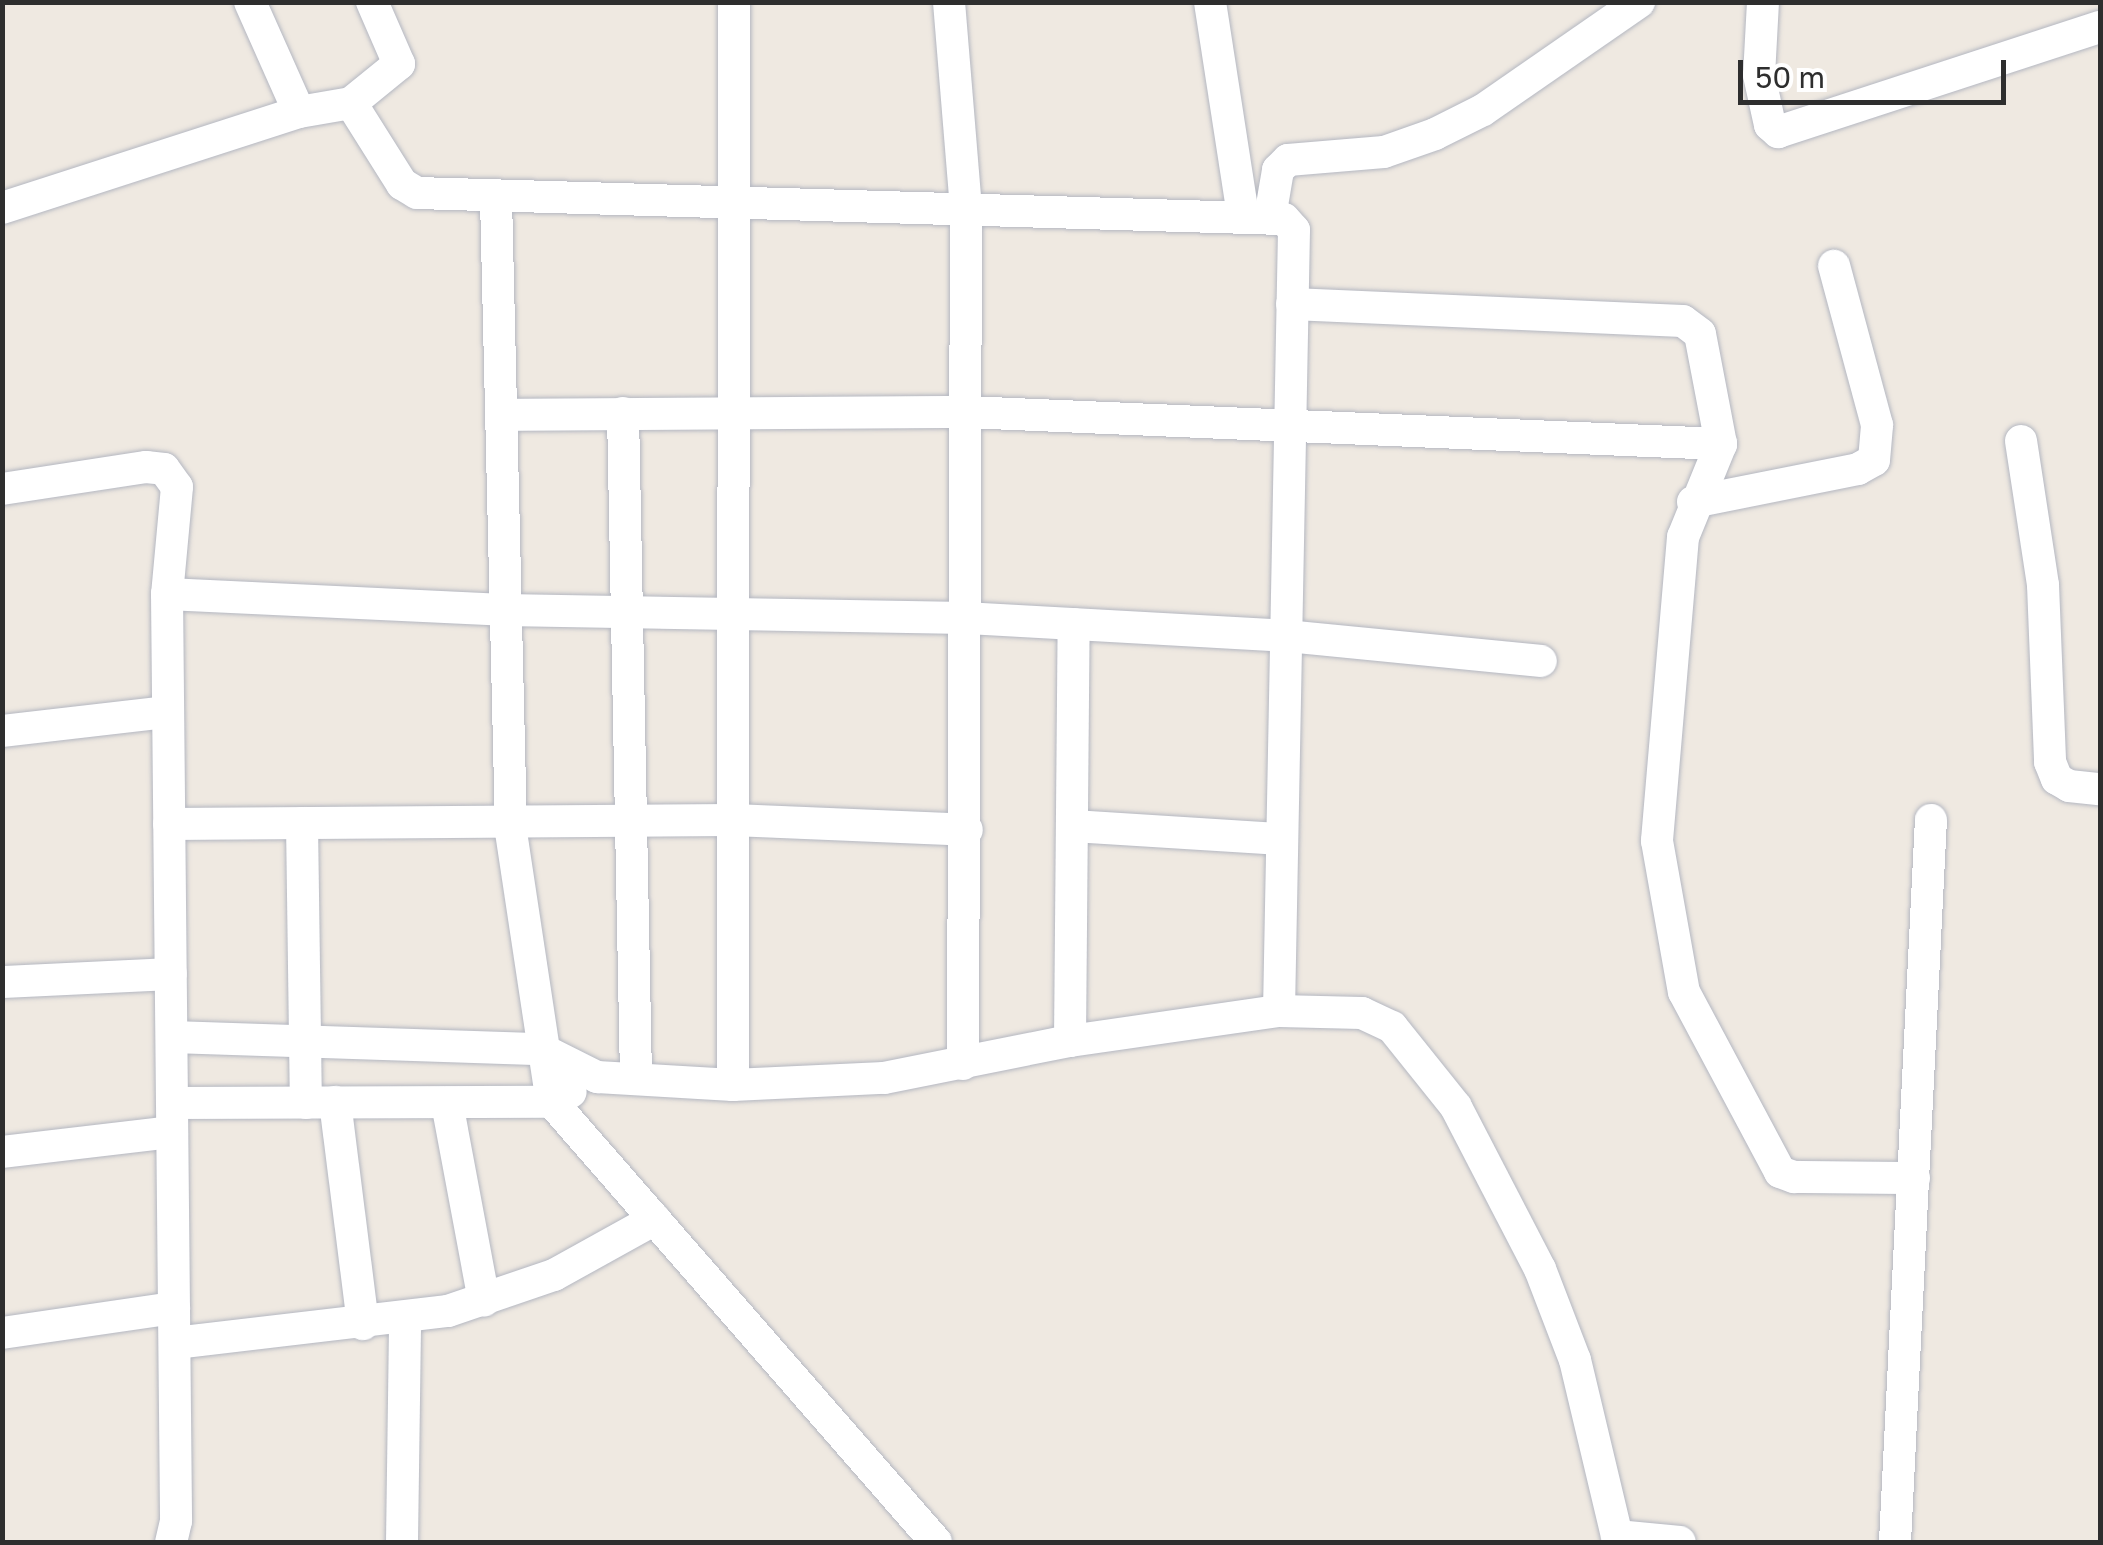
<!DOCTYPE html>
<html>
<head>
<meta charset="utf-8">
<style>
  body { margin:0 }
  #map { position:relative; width:2103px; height:1545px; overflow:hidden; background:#efe9e1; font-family:"Golos Text",sans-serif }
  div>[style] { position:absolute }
  .roads { filter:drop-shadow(0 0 2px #b4b7c1) drop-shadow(0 0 2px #b4b7c1) }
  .street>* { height:32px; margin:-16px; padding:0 16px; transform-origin:16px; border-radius:16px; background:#fff }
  span { translate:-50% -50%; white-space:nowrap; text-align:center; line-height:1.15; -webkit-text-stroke:10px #fff; paint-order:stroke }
  .frame { position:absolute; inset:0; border:5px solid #2e2e2e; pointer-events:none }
  .scale { position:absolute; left:1738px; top:60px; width:268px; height:45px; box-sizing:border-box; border:5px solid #2e2e2e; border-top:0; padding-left:12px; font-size:30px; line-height:35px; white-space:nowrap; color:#2e2e2e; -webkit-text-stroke:8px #fff; paint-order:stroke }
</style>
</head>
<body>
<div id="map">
  <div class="roads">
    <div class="street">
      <i style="left:250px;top:2px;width:120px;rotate:66deg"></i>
      <i style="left:949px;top:2px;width:207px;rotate:85.3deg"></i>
      <i style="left:966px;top:208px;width:856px;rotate:90.2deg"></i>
      <i style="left:1210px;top:2px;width:215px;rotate:81.2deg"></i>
      <i style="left:1763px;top:2px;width:73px;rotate:93.1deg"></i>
      <i style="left:1759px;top:75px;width:51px;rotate:77.6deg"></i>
      <i style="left:1770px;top:125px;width:11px;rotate:41deg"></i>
      <i style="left:1778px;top:132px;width:339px;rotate:-18.1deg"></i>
      <i style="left:351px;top:103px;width:62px;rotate:-39.1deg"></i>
      <i style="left:399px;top:64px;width:68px;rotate:-113.5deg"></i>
      <i style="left:496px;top:198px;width:634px;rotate:88.64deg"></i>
      <i style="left:511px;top:832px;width:273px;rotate:81.4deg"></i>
      <i style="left:552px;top:1102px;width:584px;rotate:48.89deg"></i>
      <i style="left:2px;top:208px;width:312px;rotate:-17.9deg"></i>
      <i style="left:299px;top:112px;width:53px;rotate:-9.8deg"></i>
      <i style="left:351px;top:103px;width:96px;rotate:57.8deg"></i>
      <i style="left:402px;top:184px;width:17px;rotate:31deg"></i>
      <i style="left:417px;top:193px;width:867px;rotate:1.72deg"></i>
      <i style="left:1284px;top:219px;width:15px;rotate:48deg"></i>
      <i style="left:1294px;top:230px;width:781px;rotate:91.1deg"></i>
      <i style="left:1270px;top:217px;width:48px;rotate:-80.3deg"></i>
      <i style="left:1278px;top:170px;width:14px;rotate:-45deg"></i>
      <i style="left:1288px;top:160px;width:96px;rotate:-4.8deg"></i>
      <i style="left:1384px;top:152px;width:54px;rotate:-19.4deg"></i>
      <i style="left:1435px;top:134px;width:54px;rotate:-26.6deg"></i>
      <i style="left:1483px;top:110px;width:190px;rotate:-34.7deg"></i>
      <i style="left:1292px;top:304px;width:391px;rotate:2.5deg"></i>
      <i style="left:1683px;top:321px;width:21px;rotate:37deg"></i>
      <i style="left:1700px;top:334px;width:112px;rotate:79.2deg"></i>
      <i style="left:1721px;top:444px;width:100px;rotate:112.2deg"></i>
      <i style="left:1683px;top:537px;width:305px;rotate:94.9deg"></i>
      <i style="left:1657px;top:841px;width:153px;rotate:79.9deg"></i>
      <i style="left:1684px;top:992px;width:204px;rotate:61.9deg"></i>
      <i style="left:1780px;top:1172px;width:15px;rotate:20deg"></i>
      <i style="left:1794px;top:1177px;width:120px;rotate:0.5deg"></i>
      <i style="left:623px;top:413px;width:666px;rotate:88.88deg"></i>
      <i style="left:501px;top:415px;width:465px;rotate:-0.4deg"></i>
      <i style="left:966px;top:412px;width:756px;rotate:2.43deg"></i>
      <i style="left:2021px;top:441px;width:146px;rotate:81.3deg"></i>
      <i style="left:2043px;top:585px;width:177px;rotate:87.7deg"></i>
      <i style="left:2050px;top:762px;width:18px;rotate:68deg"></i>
      <i style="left:2057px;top:779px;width:14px;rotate:30deg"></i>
      <i style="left:2069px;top:786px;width:31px;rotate:6deg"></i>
      <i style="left:2px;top:489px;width:146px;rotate:-8.7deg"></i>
      <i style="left:146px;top:467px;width:18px;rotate:6deg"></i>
      <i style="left:164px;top:469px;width:22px;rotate:54deg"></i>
      <i style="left:177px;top:487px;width:107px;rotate:95.3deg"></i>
      <i style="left:167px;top:594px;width:927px;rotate:89.44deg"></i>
      <i style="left:176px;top:1521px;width:22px;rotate:103deg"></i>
      <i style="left:1693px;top:502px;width:168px;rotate:-11.3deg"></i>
      <i style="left:1858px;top:469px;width:18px;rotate:-29deg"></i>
      <i style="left:1874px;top:460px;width:35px;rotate:-85deg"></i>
      <i style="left:1877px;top:425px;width:165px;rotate:-105.1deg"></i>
      <i style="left:167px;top:594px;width:337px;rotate:2.7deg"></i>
      <i style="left:504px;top:610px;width:462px;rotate:1deg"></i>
      <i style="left:966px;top:618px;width:321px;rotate:3.2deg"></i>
      <i style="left:1286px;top:636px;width:256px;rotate:5.6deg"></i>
      <i style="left:2px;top:731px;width:166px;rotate:-6.6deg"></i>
      <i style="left:302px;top:823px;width:280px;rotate:89.2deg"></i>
      <i style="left:169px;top:824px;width:564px;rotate:-0.41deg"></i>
      <i style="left:733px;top:820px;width:234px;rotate:2.4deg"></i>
      <i style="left:1073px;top:826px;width:209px;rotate:3.6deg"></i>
      <i style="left:2px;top:982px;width:169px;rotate:-2.7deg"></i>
      <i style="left:173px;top:1037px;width:368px;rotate:1.9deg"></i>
      <i style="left:541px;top:1049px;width:63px;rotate:26.6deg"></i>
      <i style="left:597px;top:1077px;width:136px;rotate:3.4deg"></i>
      <i style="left:733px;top:1085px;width:151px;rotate:-2.7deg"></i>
      <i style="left:884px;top:1078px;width:190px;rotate:-11.3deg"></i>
      <i style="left:1070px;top:1041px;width:211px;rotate:-8.2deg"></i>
      <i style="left:1279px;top:1011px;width:83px;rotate:1.4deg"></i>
      <i style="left:1362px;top:1013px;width:33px;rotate:25deg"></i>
      <i style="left:1392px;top:1027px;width:102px;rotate:51.3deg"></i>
      <i style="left:1456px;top:1107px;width:182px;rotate:62.6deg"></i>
      <i style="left:1540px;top:1269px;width:97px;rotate:69deg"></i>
      <i style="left:1575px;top:1360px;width:181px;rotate:76.6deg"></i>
      <i style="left:1617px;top:1536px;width:63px;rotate:5.4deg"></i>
      <i style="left:1070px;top:1041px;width:417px;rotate:-89.5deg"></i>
      <i style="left:733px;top:1085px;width:1083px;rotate:-89.95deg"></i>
      <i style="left:335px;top:1102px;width:224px;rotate:82.8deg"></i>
      <i style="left:172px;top:1103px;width:380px;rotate:-0.2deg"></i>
      <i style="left:552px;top:1102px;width:21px;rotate:-28deg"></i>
      <i style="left:447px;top:1103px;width:201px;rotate:79.4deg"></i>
      <i style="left:2px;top:1152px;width:171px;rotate:-6.7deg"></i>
      <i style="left:2px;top:1333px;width:174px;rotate:-8.3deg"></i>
      <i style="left:175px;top:1343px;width:275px;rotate:-6.7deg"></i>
      <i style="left:448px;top:1311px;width:112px;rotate:-18.8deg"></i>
      <i style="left:554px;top:1275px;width:115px;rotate:-29deg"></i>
      <i style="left:402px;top:1542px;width:225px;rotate:-89.2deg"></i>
      <i style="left:1895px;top:1542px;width:723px;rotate:-87.15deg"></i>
    </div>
  </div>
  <div class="frame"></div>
  <div class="scale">50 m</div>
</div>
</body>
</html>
